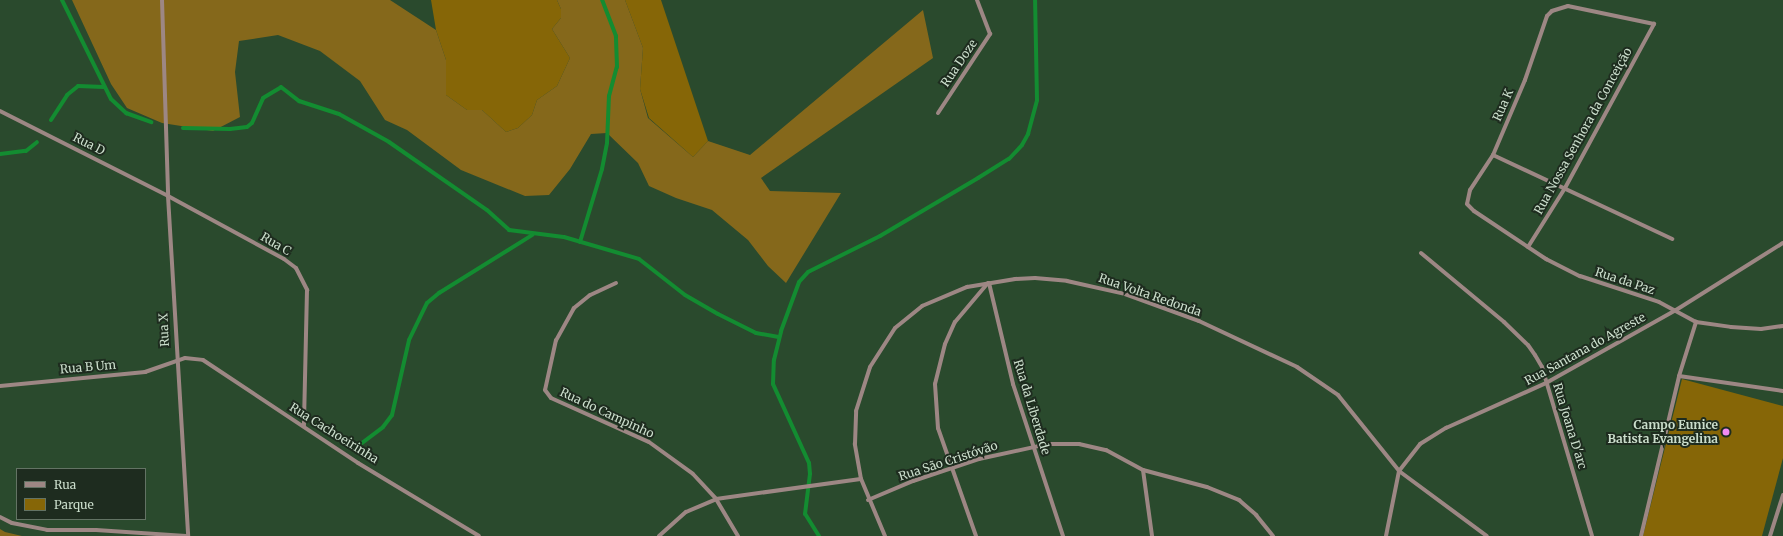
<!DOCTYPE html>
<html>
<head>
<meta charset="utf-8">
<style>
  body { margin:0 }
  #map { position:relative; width:1783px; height:536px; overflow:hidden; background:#2a4a2d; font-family:Merriweather,serif }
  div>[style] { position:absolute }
  .green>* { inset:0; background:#866607 }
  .forest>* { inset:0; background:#85681b }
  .stream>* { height:4px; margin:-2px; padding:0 2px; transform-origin:2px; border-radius:2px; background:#138c31 }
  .street>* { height:4px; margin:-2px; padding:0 2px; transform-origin:2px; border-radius:2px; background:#9d8784 }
  .dots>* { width:11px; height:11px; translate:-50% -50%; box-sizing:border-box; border:2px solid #1e2c1f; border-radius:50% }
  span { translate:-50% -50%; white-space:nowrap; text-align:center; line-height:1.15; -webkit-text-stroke:4px #1e2c1f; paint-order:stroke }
  .street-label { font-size:12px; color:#cbdecc }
  .poi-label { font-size:12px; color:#cbdecc; font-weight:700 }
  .right { translate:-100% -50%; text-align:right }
  .legend { position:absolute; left:16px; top:468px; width:130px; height:52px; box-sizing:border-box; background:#1e2c1f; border:1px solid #637364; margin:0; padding:5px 7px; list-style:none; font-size:12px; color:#cbdecc }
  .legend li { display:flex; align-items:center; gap:8px; height:20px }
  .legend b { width:20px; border:1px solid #637364 }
</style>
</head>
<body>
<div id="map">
  <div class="green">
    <i style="clip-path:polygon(431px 0,557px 0,561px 9px,561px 18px,552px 29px,570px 58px,557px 86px,537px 100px,532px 115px,518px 128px,506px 132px,482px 110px,467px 110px,446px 95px,446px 60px,436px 30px)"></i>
    <i style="clip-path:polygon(625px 0,661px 0,708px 141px,693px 157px,649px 118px,640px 89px,643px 48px)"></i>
    <i style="clip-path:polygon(1682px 379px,1783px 406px,1783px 458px,1762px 536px,1643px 536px)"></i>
  </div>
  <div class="forest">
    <i style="clip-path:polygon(72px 0,390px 0,436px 30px,446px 60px,446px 95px,467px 110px,482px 110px,506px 132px,518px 128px,532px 115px,537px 100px,557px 86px,570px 58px,552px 29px,561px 18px,561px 9px,557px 0,625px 0,643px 48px,640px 89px,648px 118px,693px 157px,708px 141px,750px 155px,923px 10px,933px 58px,761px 178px,770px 191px,841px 193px,786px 283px,768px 266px,748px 240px,712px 210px,676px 198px,649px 186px,638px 163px,607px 133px,591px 134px,570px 169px,549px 195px,525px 196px,461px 170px,407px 130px,385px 120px,360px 81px,320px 51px,278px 35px,239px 41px,235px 72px,240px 117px,213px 131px,162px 123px,127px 108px,111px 84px)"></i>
    <i style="clip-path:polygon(0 529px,5px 532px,22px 536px,0 536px)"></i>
  </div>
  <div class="stream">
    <i style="left:62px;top:0;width:110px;rotate:63.7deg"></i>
    <i style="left:111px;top:99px;width:21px;rotate:43deg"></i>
    <i style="left:126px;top:113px;width:27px;rotate:20deg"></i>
    <i style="left:51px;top:120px;width:30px;rotate:-57deg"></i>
    <i style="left:67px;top:95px;width:14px;rotate:-39deg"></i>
    <i style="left:78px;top:86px;width:26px;rotate:2deg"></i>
    <i style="left:183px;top:128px;width:47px;rotate:1.2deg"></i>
    <i style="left:230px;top:129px;width:17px;rotate:-7deg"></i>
    <i style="left:247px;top:127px;width:6px;rotate:-39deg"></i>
    <i style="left:252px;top:123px;width:27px;rotate:-66deg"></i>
    <i style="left:263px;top:98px;width:21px;rotate:-31deg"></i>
    <i style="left:281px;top:87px;width:23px;rotate:38deg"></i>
    <i style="left:299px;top:101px;width:42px;rotate:18deg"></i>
    <i style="left:339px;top:114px;width:57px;rotate:29.2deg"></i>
    <i style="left:389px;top:142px;width:119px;rotate:34.8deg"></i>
    <i style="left:487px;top:210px;width:30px;rotate:42deg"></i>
    <i style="left:509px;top:230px;width:55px;rotate:7.3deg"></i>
    <i style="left:564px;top:237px;width:78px;rotate:16.3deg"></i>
    <i style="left:639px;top:259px;width:58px;rotate:38deg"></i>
    <i style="left:685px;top:295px;width:38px;rotate:30deg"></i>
    <i style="left:718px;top:314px;width:42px;rotate:26.6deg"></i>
    <i style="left:756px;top:333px;width:23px;rotate:10deg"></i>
    <i style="left:0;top:154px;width:26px;rotate:-7deg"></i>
    <i style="left:26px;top:151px;width:14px;rotate:-39deg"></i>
    <i style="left:580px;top:242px;width:76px;rotate:-73.2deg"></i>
    <i style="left:602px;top:169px;width:26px;rotate:-79deg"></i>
    <i style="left:607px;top:143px;width:47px;rotate:-87.6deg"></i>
    <i style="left:609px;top:96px;width:30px;rotate:-75deg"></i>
    <i style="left:617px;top:67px;width:31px;rotate:-92deg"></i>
    <i style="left:616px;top:36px;width:39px;rotate:-111deg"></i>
    <i style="left:354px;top:449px;width:36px;rotate:-37deg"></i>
    <i style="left:383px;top:427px;width:15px;rotate:-53deg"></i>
    <i style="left:392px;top:415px;width:77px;rotate:-77.2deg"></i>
    <i style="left:409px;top:340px;width:41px;rotate:-64.1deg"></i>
    <i style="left:427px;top:303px;width:16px;rotate:-40deg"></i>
    <i style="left:439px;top:293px;width:110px;rotate:-31.9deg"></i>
    <i style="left:819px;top:536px;width:26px;rotate:-122deg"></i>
    <i style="left:805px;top:514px;width:40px;rotate:-82.9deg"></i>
    <i style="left:810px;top:474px;width:11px;rotate:-95deg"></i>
    <i style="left:809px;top:463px;width:87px;rotate:-114.5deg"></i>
    <i style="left:773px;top:384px;width:24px;rotate:-88deg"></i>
    <i style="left:774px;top:360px;width:30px;rotate:-76deg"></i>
    <i style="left:781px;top:331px;width:52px;rotate:-69.8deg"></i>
    <i style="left:799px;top:282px;width:13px;rotate:-48deg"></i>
    <i style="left:808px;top:272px;width:80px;rotate:-26.6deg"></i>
    <i style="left:880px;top:236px;width:114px;rotate:-30.6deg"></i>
    <i style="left:978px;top:178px;width:36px;rotate:-32deg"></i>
    <i style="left:1009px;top:159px;width:19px;rotate:-47deg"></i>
    <i style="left:1022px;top:145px;width:13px;rotate:-61deg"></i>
    <i style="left:1028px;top:134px;width:35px;rotate:-75deg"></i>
    <i style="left:1037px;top:100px;width:100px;rotate:-91.1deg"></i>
  </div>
  <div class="street">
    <i style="left:162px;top:0;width:196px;rotate:88.2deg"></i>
    <i style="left:168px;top:196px;width:341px;rotate:86.6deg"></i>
    <i style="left:0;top:111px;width:188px;rotate:26.8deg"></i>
    <i style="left:168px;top:196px;width:132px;rotate:28.5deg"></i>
    <i style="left:284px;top:259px;width:15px;rotate:37deg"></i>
    <i style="left:296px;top:268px;width:25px;rotate:63deg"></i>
    <i style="left:307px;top:290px;width:136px;rotate:91.3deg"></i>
    <i style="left:938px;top:113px;width:95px;rotate:-56.6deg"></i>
    <i style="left:990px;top:34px;width:36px;rotate:-111deg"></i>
    <i style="left:1493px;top:155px;width:198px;rotate:25.1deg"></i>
    <i style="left:1528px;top:247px;width:70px;rotate:-57.9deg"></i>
    <i style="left:1565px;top:188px;width:187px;rotate:-61.5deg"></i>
    <i style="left:1654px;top:24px;width:88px;rotate:-168.2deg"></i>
    <i style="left:1568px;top:6px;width:17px;rotate:163deg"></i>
    <i style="left:1552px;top:11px;width:7px;rotate:135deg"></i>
    <i style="left:1547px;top:16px;width:68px;rotate:109deg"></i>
    <i style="left:1525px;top:80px;width:82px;rotate:113.1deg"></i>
    <i style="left:1493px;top:155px;width:42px;rotate:123.3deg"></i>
    <i style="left:1470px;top:190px;width:14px;rotate:102deg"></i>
    <i style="left:1467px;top:204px;width:10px;rotate:45deg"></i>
    <i style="left:1474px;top:211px;width:87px;rotate:33.7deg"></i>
    <i style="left:1546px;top:259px;width:38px;rotate:27deg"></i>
    <i style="left:1580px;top:276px;width:83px;rotate:18.2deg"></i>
    <i style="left:1659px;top:302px;width:42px;rotate:28.4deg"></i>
    <i style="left:1696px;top:322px;width:35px;rotate:8deg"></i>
    <i style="left:1731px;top:327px;width:30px;rotate:4deg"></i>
    <i style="left:1761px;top:329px;width:22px;rotate:-8deg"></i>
    <i style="left:1421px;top:253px;width:108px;rotate:39.7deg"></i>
    <i style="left:1504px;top:322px;width:33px;rotate:44deg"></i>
    <i style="left:1528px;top:345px;width:12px;rotate:55deg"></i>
    <i style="left:1535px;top:355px;width:14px;rotate:60deg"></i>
    <i style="left:1542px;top:367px;width:176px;rotate:73.5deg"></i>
    <i style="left:616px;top:283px;width:29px;rotate:155deg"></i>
    <i style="left:590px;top:295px;width:21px;rotate:141deg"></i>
    <i style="left:574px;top:308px;width:37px;rotate:119deg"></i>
    <i style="left:556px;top:340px;width:51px;rotate:102.4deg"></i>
    <i style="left:545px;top:390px;width:10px;rotate:53deg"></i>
    <i style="left:551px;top:398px;width:107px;rotate:24.2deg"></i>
    <i style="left:649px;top:442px;width:54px;rotate:36deg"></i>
    <i style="left:693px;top:474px;width:34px;rotate:47deg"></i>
    <i style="left:716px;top:499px;width:43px;rotate:59.3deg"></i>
    <i style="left:989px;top:283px;width:104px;rotate:76.6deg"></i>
    <i style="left:1013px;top:384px;width:160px;rotate:71.8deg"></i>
    <i style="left:1679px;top:376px;width:105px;rotate:8.2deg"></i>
    <i style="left:0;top:386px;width:146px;rotate:-5.5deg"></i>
    <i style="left:145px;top:372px;width:42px;rotate:-19.3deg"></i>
    <i style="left:185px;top:358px;width:18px;rotate:6deg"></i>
    <i style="left:203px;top:360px;width:186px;rotate:33.6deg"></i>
    <i style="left:358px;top:463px;width:141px;rotate:31.1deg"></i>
    <i style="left:1143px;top:470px;width:67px;rotate:82.2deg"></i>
    <i style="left:868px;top:500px;width:49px;rotate:-22.9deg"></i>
    <i style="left:913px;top:481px;width:70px;rotate:-18.4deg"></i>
    <i style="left:979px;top:459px;width:71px;rotate:-12.3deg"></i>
    <i style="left:1048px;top:444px;width:31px"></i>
    <i style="left:1079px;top:444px;width:28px;rotate:13deg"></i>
    <i style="left:1106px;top:450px;width:42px;rotate:28.4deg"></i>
    <i style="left:1143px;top:470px;width:66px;rotate:14.9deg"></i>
    <i style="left:1207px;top:487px;width:35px;rotate:22deg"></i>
    <i style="left:1239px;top:500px;width:23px;rotate:41deg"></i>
    <i style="left:1256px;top:515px;width:27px;rotate:51deg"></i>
    <i style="left:0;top:517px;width:13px;rotate:27deg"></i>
    <i style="left:12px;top:523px;width:36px;rotate:11deg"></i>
    <i style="left:47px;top:530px;width:49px"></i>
    <i style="left:96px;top:530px;width:90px;rotate:3.8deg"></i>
    <i style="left:659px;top:536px;width:36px;rotate:-42deg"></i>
    <i style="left:686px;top:512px;width:33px;rotate:-23deg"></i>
    <i style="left:716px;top:499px;width:146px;rotate:-7.9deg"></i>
    <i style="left:885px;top:536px;width:62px;rotate:-112.8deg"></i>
    <i style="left:861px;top:479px;width:36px;rotate:-100deg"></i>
    <i style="left:855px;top:444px;width:33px;rotate:-88deg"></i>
    <i style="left:856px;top:411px;width:46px;rotate:-72.3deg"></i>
    <i style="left:870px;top:367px;width:46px;rotate:-57.3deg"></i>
    <i style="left:895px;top:328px;width:35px;rotate:-39deg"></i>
    <i style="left:922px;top:306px;width:49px;rotate:-22.9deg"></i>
    <i style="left:967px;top:287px;width:49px;rotate:-9.5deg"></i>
    <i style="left:1015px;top:279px;width:20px;rotate:-3deg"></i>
    <i style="left:1035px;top:278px;width:32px;rotate:5deg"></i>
    <i style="left:1067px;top:281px;width:59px;rotate:12.6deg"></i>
    <i style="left:1125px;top:294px;width:79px;rotate:20deg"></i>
    <i style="left:1199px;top:321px;width:108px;rotate:25.1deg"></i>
    <i style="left:1297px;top:367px;width:50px;rotate:34.3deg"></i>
    <i style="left:1338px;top:395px;width:97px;rotate:51.2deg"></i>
    <i style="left:1399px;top:471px;width:109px;rotate:36.5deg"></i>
    <i style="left:976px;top:536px;width:114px;rotate:-109.4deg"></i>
    <i style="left:938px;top:428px;width:44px;rotate:-93.9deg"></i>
    <i style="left:935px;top:384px;width:41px;rotate:-76deg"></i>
    <i style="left:945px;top:344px;width:24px;rotate:-66deg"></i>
    <i style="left:955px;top:322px;width:51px;rotate:-49.8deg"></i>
    <i style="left:1386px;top:536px;width:66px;rotate:-78.7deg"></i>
    <i style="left:1399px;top:471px;width:34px;rotate:-52deg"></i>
    <i style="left:1420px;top:444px;width:31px;rotate:-32deg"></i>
    <i style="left:1446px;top:428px;width:110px;rotate:-24.2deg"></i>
    <i style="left:1546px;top:383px;width:149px;rotate:-29.3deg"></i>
    <i style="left:1676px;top:310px;width:126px;rotate:-32.1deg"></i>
    <i style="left:1641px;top:536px;width:164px;rotate:-76.6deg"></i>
    <i style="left:1679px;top:376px;width:57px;rotate:-72.5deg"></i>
    <i style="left:1770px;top:536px;width:43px;rotate:-72.4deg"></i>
  </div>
  <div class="dots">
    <i style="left:1726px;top:432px;background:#f18af4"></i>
  </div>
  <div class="street-label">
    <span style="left:959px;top:63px;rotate:-56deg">Rua Doze</span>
    <span style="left:1503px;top:105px;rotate:-66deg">Rua K</span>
    <span style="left:1583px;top:131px;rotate:-61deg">Rua Nossa Senhora da Conceição</span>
    <span style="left:89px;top:144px;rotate:27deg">Rua D</span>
    <span style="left:276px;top:244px;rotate:30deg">Rua C</span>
    <span style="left:1625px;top:281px;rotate:18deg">Rua da Paz</span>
    <span style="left:1150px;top:295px;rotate:19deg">Rua Volta Redonda</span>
    <span style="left:164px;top:330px;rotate:-93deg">Rua X</span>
    <span style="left:1585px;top:349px;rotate:-29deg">Rua Santana do Agreste</span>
    <span style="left:88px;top:367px;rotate:-5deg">Rua B Um</span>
    <span style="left:1032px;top:407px;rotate:73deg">Rua da Liberdade</span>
    <span style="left:607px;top:413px;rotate:25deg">Rua do Campinho</span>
    <span style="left:1570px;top:426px;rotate:73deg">Rua Joana D'arc</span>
    <span style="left:334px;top:433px;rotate:32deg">Rua Cachoeirinha</span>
    <span style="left:948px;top:461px;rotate:-18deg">Rua São Cristóvão</span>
  </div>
  <div class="poi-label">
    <span class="right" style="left:1718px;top:432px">Campo Eunice<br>Batista Evangelina</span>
  </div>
  <ul class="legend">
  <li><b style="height:5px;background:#9d8784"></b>Rua</li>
  <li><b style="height:11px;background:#866607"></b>Parque</li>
  </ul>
</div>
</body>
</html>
